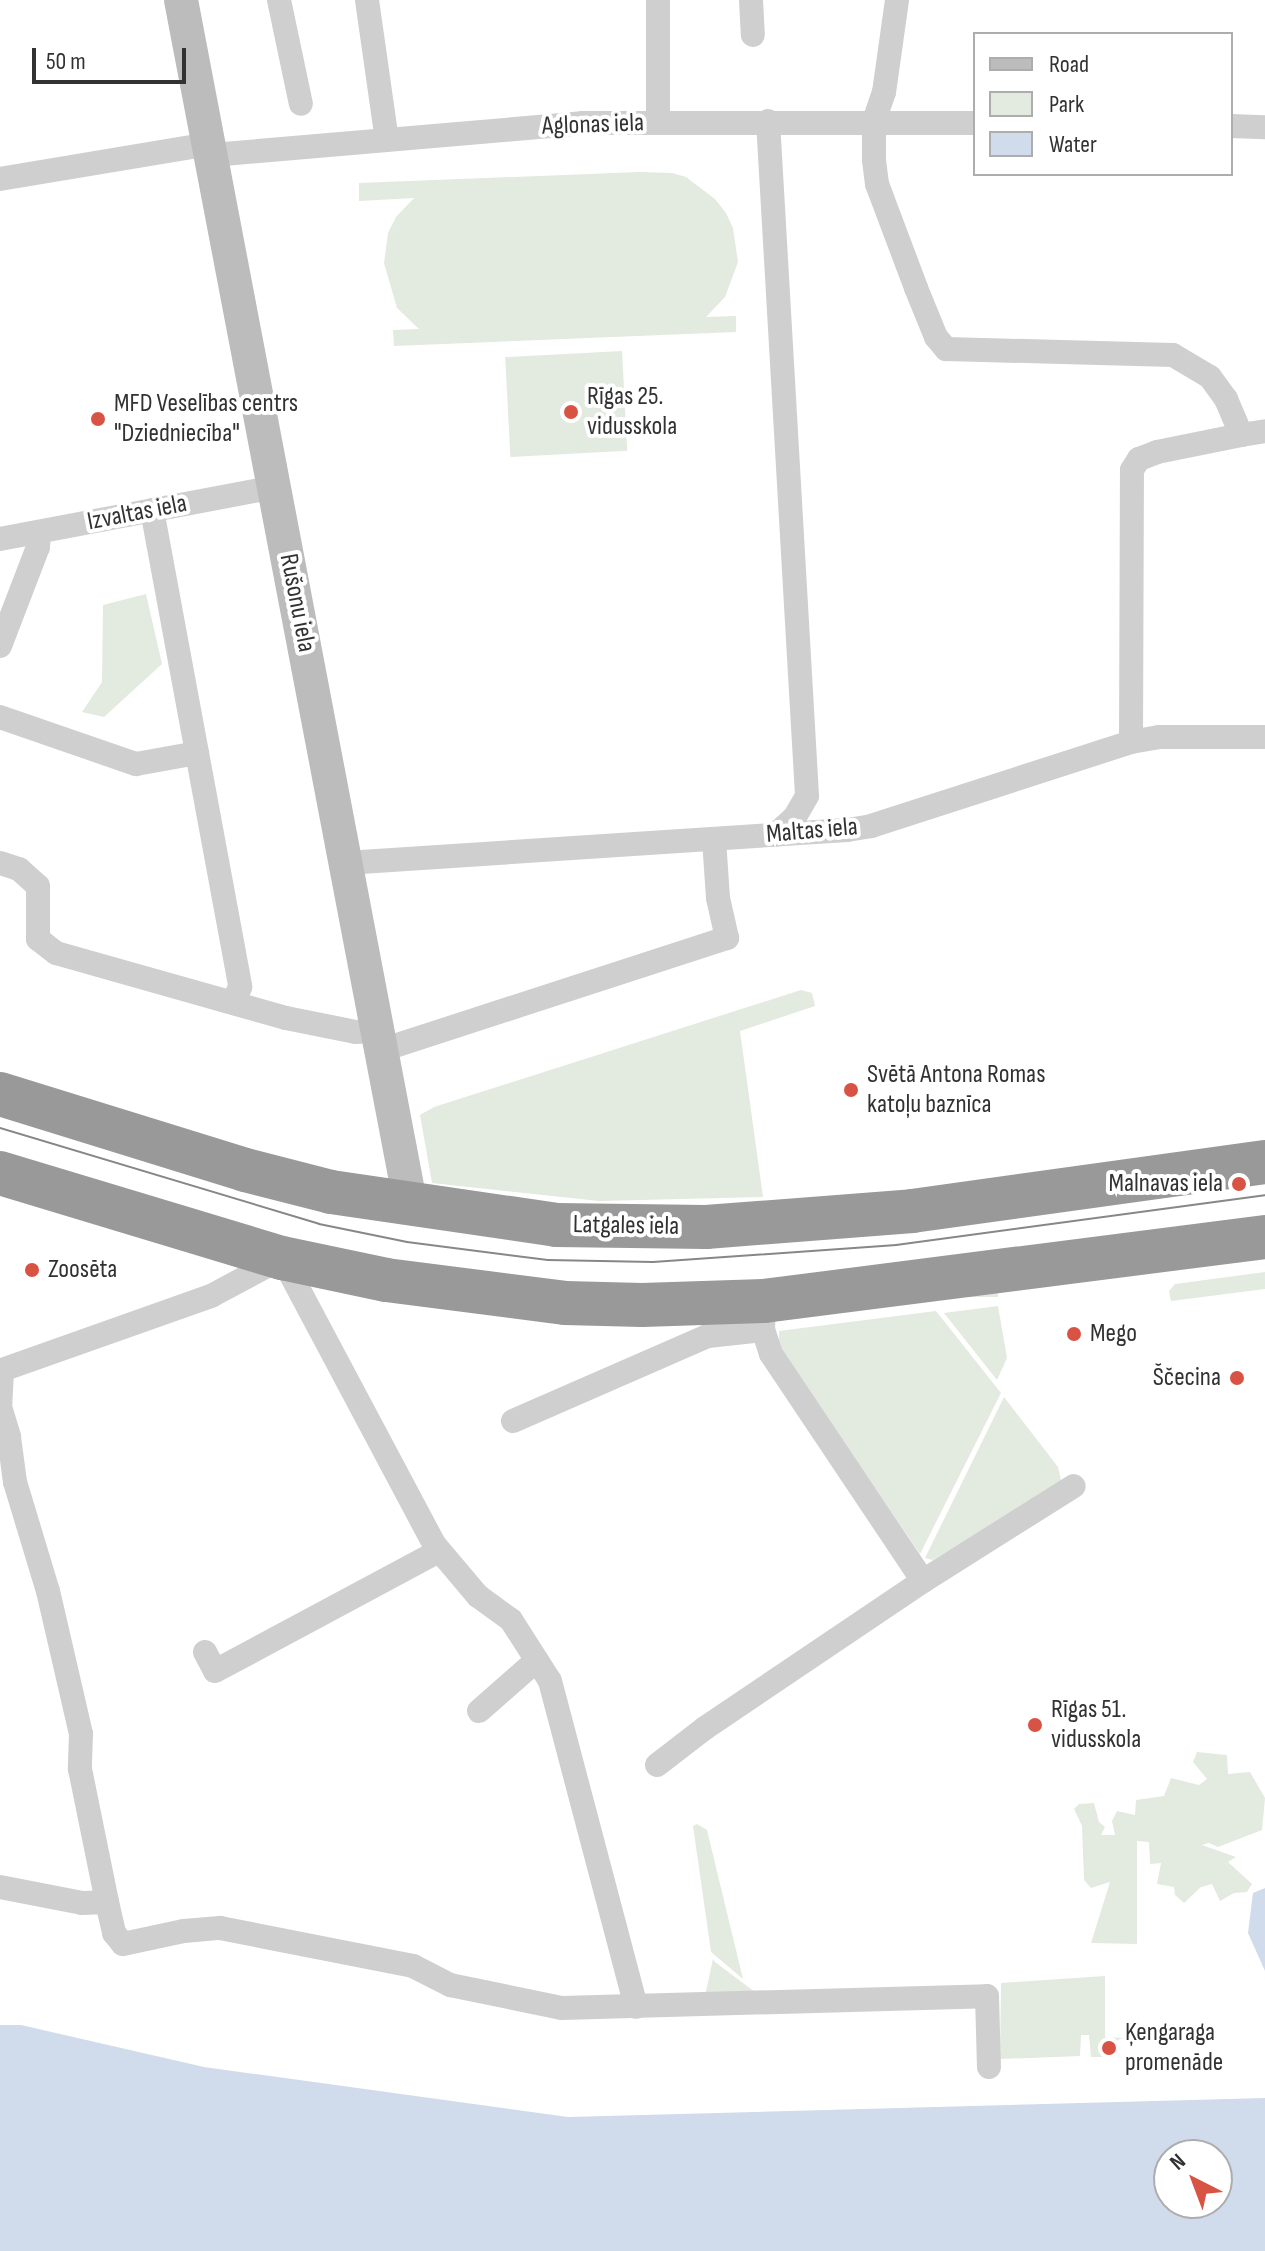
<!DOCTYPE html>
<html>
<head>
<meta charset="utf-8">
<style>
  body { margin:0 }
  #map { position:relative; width:1265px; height:2251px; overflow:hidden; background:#fff; font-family:"Sofia Sans Condensed",sans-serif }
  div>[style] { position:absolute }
  .green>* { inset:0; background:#e3eadf; transform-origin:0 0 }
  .water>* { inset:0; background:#d0dceb }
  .street>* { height:24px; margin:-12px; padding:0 12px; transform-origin:12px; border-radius:12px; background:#cfcfcf }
  .secondary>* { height:34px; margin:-17px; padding:0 17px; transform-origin:17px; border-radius:17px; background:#bcbcbc }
  .highway>* { height:44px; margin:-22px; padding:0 22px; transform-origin:22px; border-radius:22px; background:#999 }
  .tram>* { height:2px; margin:-1px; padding:0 1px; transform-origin:1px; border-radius:1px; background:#878787 }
  .dots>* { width:22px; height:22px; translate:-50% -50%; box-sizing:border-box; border:4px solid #fff; border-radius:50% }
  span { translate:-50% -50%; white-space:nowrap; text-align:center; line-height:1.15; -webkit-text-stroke:8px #fff; paint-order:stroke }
  .street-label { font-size:26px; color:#323232 }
  .poi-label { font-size:26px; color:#323232 }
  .left { translate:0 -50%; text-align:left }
  .right { translate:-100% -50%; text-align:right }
  .legend { position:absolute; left:973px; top:32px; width:260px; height:144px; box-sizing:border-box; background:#fff; border:2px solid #adadad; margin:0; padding:10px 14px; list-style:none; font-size:24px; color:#323232 }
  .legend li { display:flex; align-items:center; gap:16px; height:40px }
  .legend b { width:40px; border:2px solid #adadad }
  .north { position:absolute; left:1153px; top:2139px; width:80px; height:80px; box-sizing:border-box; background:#fff; border:2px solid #adadad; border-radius:50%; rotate:318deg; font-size:22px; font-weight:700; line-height:32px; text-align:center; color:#323232 }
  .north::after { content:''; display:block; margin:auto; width:28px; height:36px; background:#d95345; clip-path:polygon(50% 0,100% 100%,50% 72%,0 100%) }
  .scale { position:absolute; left:32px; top:48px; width:154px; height:36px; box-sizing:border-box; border:4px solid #323232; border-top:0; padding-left:10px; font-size:24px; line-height:28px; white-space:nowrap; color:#323232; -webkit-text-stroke:6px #fff; paint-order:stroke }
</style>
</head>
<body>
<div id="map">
  <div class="green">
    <i style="clip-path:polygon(639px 172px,672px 173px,686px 177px,715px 199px,726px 213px,733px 228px,738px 262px,725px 297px,706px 317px,736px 316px,736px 332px,394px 346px,393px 330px,419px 329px,397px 308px,384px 263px,388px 233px,396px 217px,414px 198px,359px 201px,359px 183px)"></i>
    <i style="left:622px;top:351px;width:100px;height:117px;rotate:87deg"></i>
    <i style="clip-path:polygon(146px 594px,162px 664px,104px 717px,82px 712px,102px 682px,103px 605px)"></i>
    <i style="clip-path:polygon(801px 990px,812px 993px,815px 1006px,740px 1031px,763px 1197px,599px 1201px,432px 1183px,420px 1115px,434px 1107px)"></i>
    <i style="clip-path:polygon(1265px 1272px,1265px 1289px,1171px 1301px,1169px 1291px,1175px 1284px)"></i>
    <i style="left:998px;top:1292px;width:5px;height:224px;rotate:90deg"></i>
    <i style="clip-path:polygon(998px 1306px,1007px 1358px,997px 1380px,944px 1313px)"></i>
    <i style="clip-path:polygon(936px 1311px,1001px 1393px,920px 1554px,779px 1347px,779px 1331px)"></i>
    <i style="clip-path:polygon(1004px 1397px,1058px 1467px,1062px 1484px,933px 1560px,925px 1558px)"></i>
    <i style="clip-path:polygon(1197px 1752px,1227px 1755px,1228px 1774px,1250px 1772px,1265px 1798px,1262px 1830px,1218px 1847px,1209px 1843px,1202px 1845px,1236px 1857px,1228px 1862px,1252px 1884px,1247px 1892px,1234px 1893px,1220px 1901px,1212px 1884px,1201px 1887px,1184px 1903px,1175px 1895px,1174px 1887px,1157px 1884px,1161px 1863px,1150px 1864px,1149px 1842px,1137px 1841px,1137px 1944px,1091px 1943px,1110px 1882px,1091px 1888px,1084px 1880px,1082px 1826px,1074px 1809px,1079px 1804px,1094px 1803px,1099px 1822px,1105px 1827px,1101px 1835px,1115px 1835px,1112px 1821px,1117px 1811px,1135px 1815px,1136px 1800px,1164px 1796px,1171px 1778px,1199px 1785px,1207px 1779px,1193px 1762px)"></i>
    <i style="clip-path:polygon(697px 1824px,707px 1830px,743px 1979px,711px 1952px,693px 1826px)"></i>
    <i style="clip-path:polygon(713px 1959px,715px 1962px,755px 1992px,705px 1996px)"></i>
    <i style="clip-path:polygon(1105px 1976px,1105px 2037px,1123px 2038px,1105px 2045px,1103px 2057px,1091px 2057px,1089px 2035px,1081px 2035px,1080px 2056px,1000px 2059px,1001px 1983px)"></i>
  </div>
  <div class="water">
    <i style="clip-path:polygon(1265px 1888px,1265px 1971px,1248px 1933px,1253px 1893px)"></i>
    <i style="clip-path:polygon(evenodd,0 2025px,21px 2025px,204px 2067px,568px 2117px,1265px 2098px,1265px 2251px,0 2251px,0 2025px,1169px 2155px,1217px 2155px,1217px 2203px,1169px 2203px,1169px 2155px)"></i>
  </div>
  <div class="street">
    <i style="left:279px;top:0;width:106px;rotate:78.1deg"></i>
    <i style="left:367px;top:0;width:141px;rotate:81.9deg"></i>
    <i style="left:658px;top:0;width:123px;rotate:90deg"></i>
    <i style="left:751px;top:0;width:35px;rotate:87deg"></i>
    <i style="left:897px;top:0;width:93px;rotate:98deg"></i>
    <i style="left:884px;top:92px;width:31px;rotate:109deg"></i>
    <i style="left:874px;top:121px;width:39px;rotate:90deg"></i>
    <i style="left:874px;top:160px;width:24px;rotate:83deg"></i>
    <i style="left:877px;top:184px;width:111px;rotate:69.4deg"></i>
    <i style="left:916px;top:288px;width:53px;rotate:67.8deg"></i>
    <i style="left:936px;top:337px;width:16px;rotate:50deg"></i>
    <i style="left:946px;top:349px;width:227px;rotate:1.5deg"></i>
    <i style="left:1173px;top:355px;width:43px;rotate:30.7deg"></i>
    <i style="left:1210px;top:377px;width:27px;rotate:54deg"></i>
    <i style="left:1226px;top:399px;width:39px;rotate:67deg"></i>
    <i style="left:1241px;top:435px;width:24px;rotate:-9deg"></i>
    <i style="left:768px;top:121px;width:676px;rotate:86.69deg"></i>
    <i style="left:807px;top:796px;width:24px;rotate:120deg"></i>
    <i style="left:795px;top:817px;width:27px;rotate:138deg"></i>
    <i style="left:1231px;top:126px;width:34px;rotate:2deg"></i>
    <i style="left:212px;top:155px;width:371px;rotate:-4.9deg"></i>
    <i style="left:582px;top:123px;width:393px"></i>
    <i style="left:0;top:179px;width:213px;rotate:-9.5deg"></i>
    <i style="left:152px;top:510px;width:485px;rotate:79.5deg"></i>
    <i style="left:240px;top:987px;width:17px;rotate:114deg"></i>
    <i style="left:0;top:539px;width:280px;rotate:-10.7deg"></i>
    <i style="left:0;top:646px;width:106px;rotate:-69deg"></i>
    <i style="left:38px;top:547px;width:15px;rotate:-86deg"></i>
    <i style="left:0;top:717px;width:144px;rotate:19.1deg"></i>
    <i style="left:136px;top:764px;width:62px;rotate:-10.2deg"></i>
    <i style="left:1131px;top:742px;width:272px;rotate:-89.8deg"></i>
    <i style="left:1132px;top:470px;width:13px;rotate:-58deg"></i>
    <i style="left:1139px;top:459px;width:19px;rotate:-21deg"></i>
    <i style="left:1157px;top:452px;width:86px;rotate:-11.4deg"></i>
    <i style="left:0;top:863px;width:20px;rotate:18deg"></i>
    <i style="left:19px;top:869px;width:25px;rotate:42deg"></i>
    <i style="left:38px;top:886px;width:53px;rotate:90deg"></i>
    <i style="left:38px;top:939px;width:23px;rotate:38deg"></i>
    <i style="left:56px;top:953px;width:239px;rotate:15.8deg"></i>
    <i style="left:286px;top:1018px;width:71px;rotate:11.3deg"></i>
    <i style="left:356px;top:1032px;width:22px;rotate:-3deg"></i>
    <i style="left:346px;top:863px;width:502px;rotate:-3.77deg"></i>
    <i style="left:847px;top:830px;width:24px;rotate:-9deg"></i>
    <i style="left:871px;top:826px;width:273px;rotate:-17.9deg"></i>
    <i style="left:1131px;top:742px;width:28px;rotate:-10deg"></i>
    <i style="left:1159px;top:737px;width:106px"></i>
    <i style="left:382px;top:1050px;width:363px;rotate:-18deg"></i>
    <i style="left:727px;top:938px;width:41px;rotate:-102.7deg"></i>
    <i style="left:718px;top:898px;width:59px;rotate:-93.9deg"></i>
    <i style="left:0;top:1410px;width:40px;rotate:-87.1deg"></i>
    <i style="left:2px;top:1370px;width:222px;rotate:-19.5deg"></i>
    <i style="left:211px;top:1296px;width:81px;rotate:-28.2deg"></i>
    <i style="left:282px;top:1258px;width:324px;rotate:62deg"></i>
    <i style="left:434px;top:1544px;width:68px;rotate:49.8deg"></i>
    <i style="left:478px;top:1596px;width:41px;rotate:36deg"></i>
    <i style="left:511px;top:1620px;width:72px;rotate:57.4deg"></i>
    <i style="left:550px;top:1681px;width:337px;rotate:75.2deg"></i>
    <i style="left:1px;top:1410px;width:28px;rotate:73deg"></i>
    <i style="left:9px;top:1437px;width:45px;rotate:82.4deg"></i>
    <i style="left:15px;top:1482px;width:114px;rotate:73.2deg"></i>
    <i style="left:48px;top:1591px;width:147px;rotate:77deg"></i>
    <i style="left:81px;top:1734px;width:35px;rotate:92deg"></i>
    <i style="left:80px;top:1769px;width:136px;rotate:78.5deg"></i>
    <i style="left:513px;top:1421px;width:213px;rotate:-23.6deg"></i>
    <i style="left:708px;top:1336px;width:55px;rotate:-6.2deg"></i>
    <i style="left:923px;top:1581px;width:178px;rotate:-32.2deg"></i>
    <i style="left:205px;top:1652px;width:21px;rotate:62deg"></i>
    <i style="left:215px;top:1671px;width:254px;rotate:-28.2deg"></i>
    <i style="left:479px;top:1711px;width:77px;rotate:-41.3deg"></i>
    <i style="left:657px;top:1765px;width:61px;rotate:-37.6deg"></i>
    <i style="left:705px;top:1728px;width:263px;rotate:-34deg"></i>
    <i style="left:923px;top:1581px;width:273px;rotate:-123.8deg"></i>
    <i style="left:771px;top:1354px;width:25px;rotate:-108deg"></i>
    <i style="left:763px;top:1330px;width:29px;rotate:-88deg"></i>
    <i style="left:0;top:1887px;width:84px;rotate:11deg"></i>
    <i style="left:82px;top:1903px;width:25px;rotate:-2deg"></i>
    <i style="left:107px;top:1902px;width:32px;rotate:77deg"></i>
    <i style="left:114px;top:1933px;width:14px;rotate:51deg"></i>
    <i style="left:123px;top:1944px;width:62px;rotate:-12deg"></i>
    <i style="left:184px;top:1931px;width:36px;rotate:-5deg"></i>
    <i style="left:220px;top:1928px;width:197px;rotate:11.1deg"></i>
    <i style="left:413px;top:1966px;width:42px;rotate:27.2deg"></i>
    <i style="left:450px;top:1985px;width:114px;rotate:11.6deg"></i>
    <i style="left:562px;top:2008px;width:425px;rotate:-1.6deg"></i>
    <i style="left:987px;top:1996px;width:71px;rotate:88.4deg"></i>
  </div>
  <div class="secondary">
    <i style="left:181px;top:0;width:1229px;rotate:79.21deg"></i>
  </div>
  <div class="highway">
    <i style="left:0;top:1094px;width:257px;rotate:17.2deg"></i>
    <i style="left:245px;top:1170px;width:89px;rotate:14.3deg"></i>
    <i style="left:331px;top:1192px;width:227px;rotate:8.3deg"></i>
    <i style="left:556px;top:1225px;width:150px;rotate:0.8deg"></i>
    <i style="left:706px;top:1227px;width:207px;rotate:-4.4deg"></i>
    <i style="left:912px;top:1211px;width:356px;rotate:-7.9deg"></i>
    <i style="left:0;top:1173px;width:295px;rotate:16.8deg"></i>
    <i style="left:282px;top:1258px;width:106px;rotate:11.9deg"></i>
    <i style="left:386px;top:1280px;width:180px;rotate:7.3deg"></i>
    <i style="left:565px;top:1303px;width:77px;rotate:1.5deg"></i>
    <i style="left:642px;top:1305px;width:122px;rotate:-1.9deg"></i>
    <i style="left:764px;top:1301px;width:505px;rotate:-7.28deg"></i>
  </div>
  <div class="tram">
    <i style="left:0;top:1128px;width:333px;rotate:16.7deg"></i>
    <i style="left:319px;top:1224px;width:90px;rotate:11.6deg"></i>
    <i style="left:407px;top:1242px;width:142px;rotate:7.3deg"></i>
    <i style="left:548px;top:1260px;width:105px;rotate:1.1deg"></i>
    <i style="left:653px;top:1262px;width:244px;rotate:-4deg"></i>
    <i style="left:896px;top:1245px;width:372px;rotate:-7.7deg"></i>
  </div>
  <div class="dots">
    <i style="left:571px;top:412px;background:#d95345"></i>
    <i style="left:98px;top:419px;background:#d95345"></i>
    <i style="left:851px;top:1090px;background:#d95345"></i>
    <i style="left:1239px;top:1184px;background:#d95345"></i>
    <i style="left:32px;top:1270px;background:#d95345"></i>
    <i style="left:1074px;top:1334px;background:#d95345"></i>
    <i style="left:1237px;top:1378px;background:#d95345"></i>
    <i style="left:1035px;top:1725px;background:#d95345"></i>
    <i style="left:1109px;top:2048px;background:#d95345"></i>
  </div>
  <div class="street-label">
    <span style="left:593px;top:125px;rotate:-2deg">Aglonas iela</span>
    <span style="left:137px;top:513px;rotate:-11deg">Izvaltas iela</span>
    <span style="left:297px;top:603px;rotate:79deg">Rušonu iela</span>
    <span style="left:812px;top:831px;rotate:-5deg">Maltas iela</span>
    <span style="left:626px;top:1226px;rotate:1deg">Latgales iela</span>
  </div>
  <div class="poi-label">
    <span class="left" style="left:587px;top:412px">Rīgas 25.<br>vidusskola</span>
    <span class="left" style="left:114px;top:419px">MFD Veselības centrs<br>"Dziedniecība"</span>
    <span class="left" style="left:867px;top:1090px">Svētā Antona Romas<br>katoļu baznīca</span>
    <span class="right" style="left:1223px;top:1184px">Malnavas iela</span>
    <span class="left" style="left:48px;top:1270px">Zoosēta</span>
    <span class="left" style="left:1090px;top:1334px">Mego</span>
    <span class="right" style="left:1221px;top:1378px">Ščecina</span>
    <span class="left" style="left:1051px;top:1725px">Rīgas 51.<br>vidusskola</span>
    <span class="left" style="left:1125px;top:2048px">Ķengaraga<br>promenāde</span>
  </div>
  <ul class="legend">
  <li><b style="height:10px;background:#bcbcbc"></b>Road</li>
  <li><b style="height:22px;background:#e3eadf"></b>Park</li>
  <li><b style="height:22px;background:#d0dceb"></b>Water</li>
  </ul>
  <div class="north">N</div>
  <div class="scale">50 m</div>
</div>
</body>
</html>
